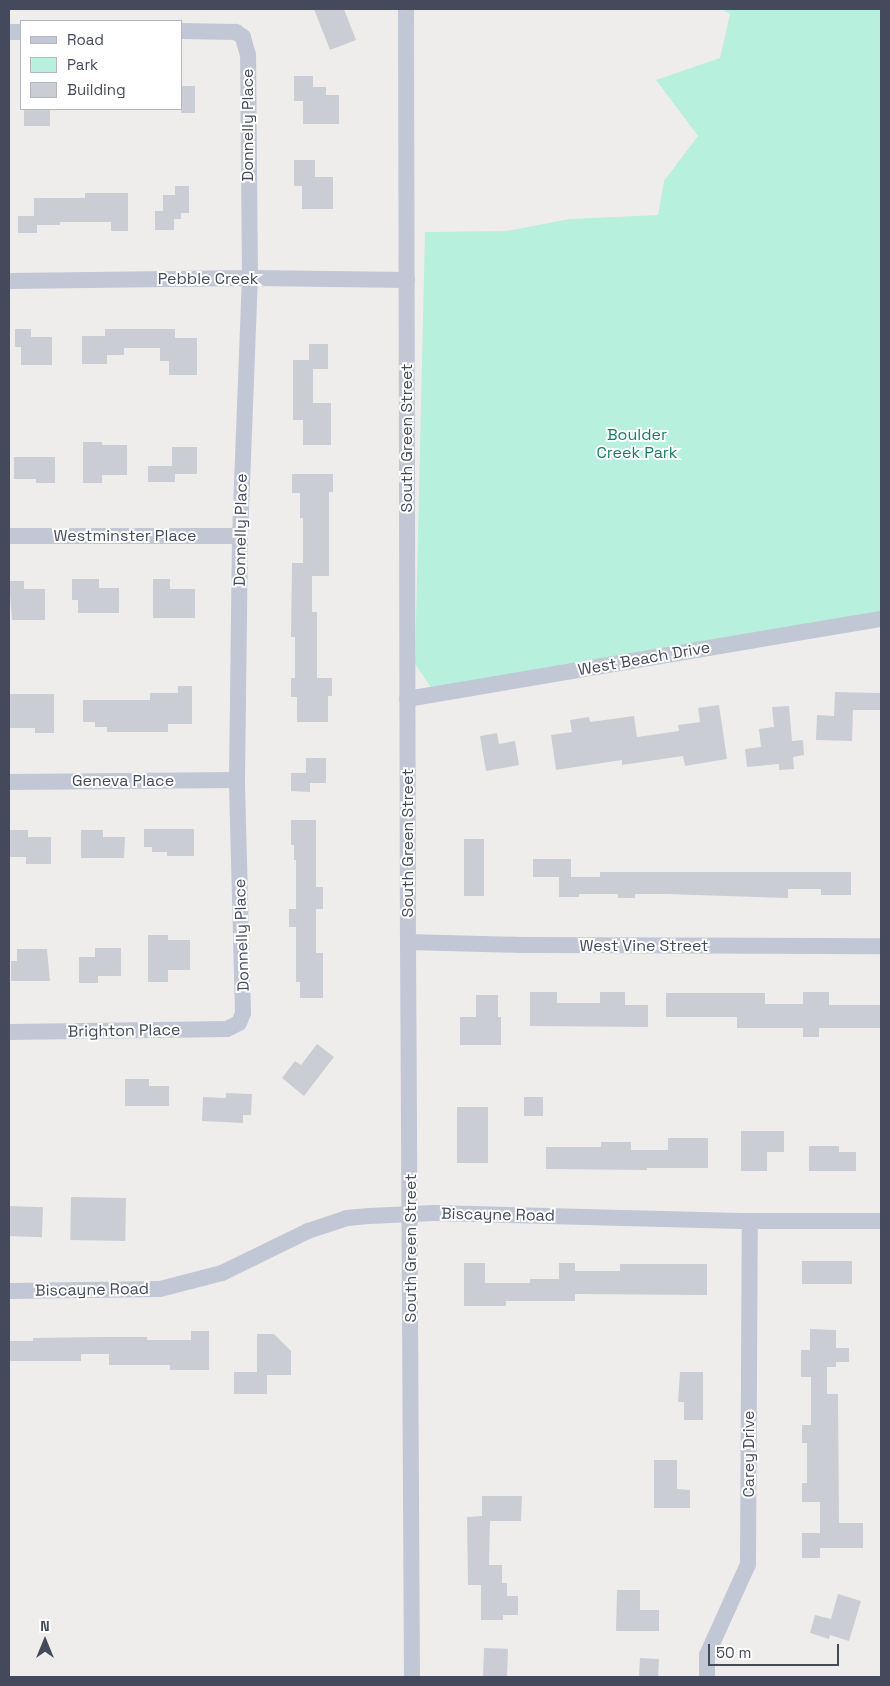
<!DOCTYPE html>
<html>
<head>
<meta charset="utf-8">
<style>
  body { margin:0 }
  #map { position:relative; width:890px; height:1686px; overflow:hidden; background:#efedec; font-family:"Space Grotesk",sans-serif }
  div>[style] { position:absolute }
  .green>* { inset:0; background:#b7f0dc }
  .building>* { inset:0; background:#cbcdd5; transform-origin:0 0 }
  .minor>* { height:16px; margin:-8px; padding:0 8px; transform-origin:8px; border-radius:8px; background:#c2c7d5 }
  span { translate:-50% -50%; white-space:nowrap; text-align:center; line-height:1.15; -webkit-text-stroke:4px #fff; paint-order:stroke }
  .street-label { font-size:16px; color:#444a5b }
  .park-label { font-size:16px; color:#127f64 }
  .frame { position:absolute; inset:0; border:10px solid #444a5b; pointer-events:none }
  .legend { position:absolute; left:20px; top:20px; width:162px; height:90px; box-sizing:border-box; background:#fff; border:1px solid #b4b7bd; margin:0; padding:6px 9px; list-style:none; font-size:15px; color:#444a5b }
  .legend li { display:flex; align-items:center; gap:10px; height:25px }
  .legend b { width:25px; border:1px solid #b4b7bd }
  .north { position:absolute; left:20px; top:1616px; width:50px; height:50px; -webkit-text-stroke:4px #fff; paint-order:stroke; rotate:0deg; font-size:14px; font-weight:700; line-height:20px; text-align:center; color:#444a5b }
  .north::after { content:''; display:block; margin:auto; width:18px; height:22px; background:#444a5b; clip-path:polygon(50% 0,100% 100%,50% 72%,0 100%) }
  .scale { position:absolute; left:708px; top:1644px; width:131px; height:22px; box-sizing:border-box; border:2px solid #444a5b; border-top:0; padding-left:6px; font-size:15px; line-height:18px; white-space:nowrap; color:#444a5b; -webkit-text-stroke:4px #fff; paint-order:stroke }
</style>
</head>
<body>
<div id="map">
  <div class="green">
    <i style="clip-path:polygon(722px 9px,881px 9px,881px 619px,436px 695px,415px 664px,425px 232px,506px 231px,570px 219px,658px 215px,664px 181px,698px 136px,656px 80px,720px 58px,730px 14px)"></i>
  </div>
  <div class="building">
    <i style="clip-path:polygon(314px 9px,344px 9px,356px 40px,330px 50px)"></i>
    <i style="clip-path:polygon(294px 76px,313px 76px,313px 87px,326px 87px,326px 95px,339px 95px,339px 124px,303px 124px,303px 101px,294px 101px)"></i>
    <i style="left:181px;top:86px;width:14px;height:27px"></i>
    <i style="left:24px;top:109px;width:26px;height:17px"></i>
    <i style="clip-path:polygon(294px 160px,315px 160px,315px 177px,333px 177px,333px 209px,302px 209px,302px 186px,294px 186px)"></i>
    <i style="clip-path:polygon(175px 186px,189px 186px,189px 213px,181px 213px,181px 219px,174px 219px,174px 230px,155px 230px,155px 211px,163px 211px,163px 195px,175px 195px)"></i>
    <i style="clip-path:polygon(85px 193px,128px 193px,128px 231px,111px 231px,111px 222px,60px 222px,60px 225px,37px 225px,37px 233px,18px 233px,18px 216px,34px 216px,34px 198px,85px 198px)"></i>
    <i style="clip-path:polygon(15px 329px,31px 329px,31px 337px,52px 337px,52px 365px,21px 365px,21px 347px,15px 347px)"></i>
    <i style="clip-path:polygon(105px 329px,175px 329px,175px 338px,197px 338px,197px 375px,169px 375px,169px 361px,160px 361px,160px 348px,124px 348px,124px 355px,107px 355px,107px 364px,82px 364px,82px 336px,105px 336px)"></i>
    <i style="clip-path:polygon(309px 344px,328px 344px,328px 369px,313px 369px,313px 403px,331px 403px,331px 445px,303px 445px,303px 420px,293px 420px,293px 360px,309px 360px)"></i>
    <i style="clip-path:polygon(83px 442px,102px 442px,102px 445px,127px 445px,127px 475px,102px 475px,102px 483px,83px 483px)"></i>
    <i style="clip-path:polygon(172px 447px,197px 447px,197px 474px,175px 474px,175px 482px,148px 482px,148px 466px,172px 466px)"></i>
    <i style="clip-path:polygon(14px 457px,55px 457px,55px 483px,36px 483px,36px 479px,14px 479px)"></i>
    <i style="clip-path:polygon(292px 474px,333px 474px,333px 492px,329px 492px,329px 576px,312px 576px,312px 612px,317px 612px,317px 678px,332px 678px,332px 696px,328px 696px,328px 722px,297px 722px,297px 697px,291px 697px,291px 678px,295px 678px,295px 637px,291px 637px,292px 563px,303px 563px,303px 518px,300px 518px,300px 493px,292px 493px)"></i>
    <i style="clip-path:polygon(72px 579px,99px 579px,99px 588px,119px 588px,119px 613px,78px 613px,78px 600px,72px 600px)"></i>
    <i style="clip-path:polygon(153px 579px,170px 579px,170px 589px,195px 589px,195px 618px,153px 618px)"></i>
    <i style="clip-path:polygon(9px 581px,24px 581px,24px 589px,45px 589px,45px 620px,12px 620px)"></i>
    <i style="clip-path:polygon(178px 686px,192px 686px,192px 724px,168px 724px,168px 732px,107px 732px,107px 727px,95px 727px,95px 722px,83px 722px,83px 700px,150px 700px,150px 693px,178px 693px)"></i>
    <i style="clip-path:polygon(835px 692px,881px 693px,881px 710px,853px 710px,852px 741px,816px 740px,817px 715px,834px 716px)"></i>
    <i style="clip-path:polygon(9px 694px,54px 694px,54px 733px,35px 733px,35px 728px,9px 728px)"></i>
    <i style="clip-path:polygon(719px 705px,727px 759px,685px 766px,683px 756px,622px 765px,622px 760px,556px 770px,551px 735px,572px 732px,570px 720px,589px 717px,590px 722px,634px 716px,637px 737px,679px 731px,678px 725px,700px 722px,698px 708px)"></i>
    <i style="clip-path:polygon(789px 706px,792px 741px,803px 740px,804px 755px,793px 757px,794px 769px,779px 770px,779px 764px,747px 767px,745px 749px,761px 747px,759px 729px,774px 727px,772px 707px)"></i>
    <i style="clip-path:polygon(497px 733px,499px 744px,515px 741px,519px 765px,486px 771px,480px 736px)"></i>
    <i style="clip-path:polygon(306px 758px,326px 758px,326px 783px,310px 783px,310px 792px,291px 791px,291px 773px,306px 773px)"></i>
    <i style="clip-path:polygon(291px 820px,316px 820px,316px 887px,323px 887px,323px 909px,316px 909px,316px 953px,323px 953px,323px 998px,300px 998px,300px 982px,296px 982px,296px 927px,289px 927px,289px 909px,296px 909px,296px 860px,294px 860px,294px 845px,291px 845px)"></i>
    <i style="clip-path:polygon(144px 829px,194px 829px,194px 856px,167px 856px,167px 852px,152px 852px,152px 847px,144px 847px)"></i>
    <i style="clip-path:polygon(10px 830px,28px 830px,28px 837px,51px 837px,51px 864px,26px 864px,26px 857px,10px 857px)"></i>
    <i style="clip-path:polygon(81px 830px,103px 830px,103px 837px,125px 837px,124px 858px,81px 858px)"></i>
    <i style="left:464px;top:839px;width:20px;height:57px"></i>
    <i style="clip-path:polygon(533px 859px,571px 859px,571px 877px,600px 877px,600px 872px,851px 872px,851px 895px,821px 895px,821px 889px,788px 889px,788px 898px,666px 894px,635px 894px,635px 898px,618px 898px,618px 894px,579px 894px,579px 897px,559px 897px,559px 877px,533px 877px)"></i>
    <i style="clip-path:polygon(148px 935px,168px 935px,168px 940px,190px 940px,190px 970px,168px 970px,168px 982px,148px 982px)"></i>
    <i style="clip-path:polygon(95px 948px,121px 948px,121px 976px,98px 976px,98px 983px,79px 983px,79px 957px,95px 957px)"></i>
    <i style="clip-path:polygon(17px 949px,47px 949px,50px 981px,11px 981px,11px 961px,17px 961px)"></i>
    <i style="clip-path:polygon(530px 992px,557px 992px,557px 1003px,600px 1003px,600px 992px,625px 992px,625px 1005px,648px 1005px,648px 1027px,530px 1026px)"></i>
    <i style="clip-path:polygon(803px 992px,829px 992px,829px 1005px,881px 1005px,881px 1028px,819px 1028px,819px 1037px,803px 1037px,803px 1028px,737px 1028px,737px 1017px,666px 1017px,666px 993px,765px 993px,765px 1004px,803px 1004px)"></i>
    <i style="clip-path:polygon(476px 995px,498px 995px,498px 1017px,501px 1017px,501px 1045px,460px 1045px,460px 1017px,476px 1017px)"></i>
    <i style="clip-path:polygon(317px 1044px,334px 1057px,304px 1096px,282px 1078px,295px 1061px,301px 1065px)"></i>
    <i style="clip-path:polygon(125px 1079px,149px 1079px,149px 1086px,169px 1086px,169px 1106px,125px 1106px)"></i>
    <i style="clip-path:polygon(226px 1093px,252px 1094px,251px 1115px,243px 1115px,243px 1123px,202px 1121px,203px 1097px,226px 1098px)"></i>
    <i style="left:524px;top:1097px;width:19px;height:19px"></i>
    <i style="left:457px;top:1107px;width:31px;height:56px"></i>
    <i style="clip-path:polygon(741px 1131px,784px 1131px,784px 1152px,767px 1152px,767px 1171px,741px 1171px)"></i>
    <i style="clip-path:polygon(668px 1138px,708px 1138px,708px 1168px,647px 1168px,647px 1170px,546px 1169px,546px 1147px,601px 1147px,601px 1142px,631px 1142px,631px 1150px,668px 1150px)"></i>
    <i style="clip-path:polygon(809px 1146px,839px 1146px,839px 1152px,856px 1152px,856px 1171px,809px 1171px)"></i>
    <i style="left:71px;top:1197px;width:55px;height:43px;rotate:1deg"></i>
    <i style="left:9px;top:1206px;width:34px;height:30px;rotate:2deg"></i>
    <i style="left:802px;top:1261px;width:50px;height:23px"></i>
    <i style="clip-path:polygon(464px 1263px,485px 1263px,485px 1283px,530px 1283px,530px 1279px,559px 1279px,559px 1263px,575px 1263px,575px 1271px,620px 1271px,620px 1264px,707px 1264px,707px 1295px,575px 1294px,575px 1301px,506px 1301px,506px 1306px,464px 1306px)"></i>
    <i style="clip-path:polygon(810px 1329px,836px 1330px,836px 1348px,849px 1348px,849px 1362px,836px 1362px,836px 1367px,827px 1367px,827px 1394px,838px 1394px,839px 1523px,863px 1523px,863px 1548px,820px 1548px,820px 1558px,802px 1558px,802px 1533px,820px 1533px,820px 1502px,802px 1502px,802px 1483px,807px 1483px,807px 1443px,802px 1443px,802px 1425px,811px 1425px,811px 1377px,801px 1377px,801px 1350px,810px 1350px)"></i>
    <i style="clip-path:polygon(191px 1331px,209px 1331px,209px 1370px,170px 1370px,170px 1365px,109px 1365px,109px 1354px,81px 1354px,81px 1361px,9px 1361px,9px 1341px,33px 1341px,33px 1338px,101px 1337px,147px 1337px,147px 1340px,191px 1340px)"></i>
    <i style="clip-path:polygon(257px 1334px,274px 1334px,291px 1351px,291px 1375px,267px 1375px,267px 1394px,234px 1394px,234px 1372px,257px 1372px)"></i>
    <i style="clip-path:polygon(680px 1372px,703px 1372px,703px 1420px,684px 1420px,684px 1402px,678px 1402px)"></i>
    <i style="clip-path:polygon(654px 1460px,677px 1460px,677px 1489px,690px 1490px,690px 1508px,654px 1508px)"></i>
    <i style="clip-path:polygon(482px 1496px,522px 1496px,521px 1521px,490px 1521px,489px 1565px,502px 1565px,502px 1583px,507px 1583px,507px 1596px,518px 1596px,518px 1615px,503px 1615px,503px 1620px,481px 1620px,481px 1585px,468px 1585px,467px 1517px,482px 1516px)"></i>
    <i style="clip-path:polygon(617px 1590px,640px 1590px,640px 1610px,659px 1610px,659px 1631px,616px 1631px)"></i>
    <i style="clip-path:polygon(838px 1594px,861px 1601px,849px 1641px,830px 1635px,829px 1639px,810px 1633px,815px 1615px,831px 1619px)"></i>
    <i style="left:484px;top:1648px;width:24px;height:28px;rotate:2deg"></i>
    <i style="left:640px;top:1658px;width:19px;height:19px;rotate:3deg"></i>
  </div>
  <div class="minor">
    <i style="left:406px;top:9px;width:933px;rotate:89.88deg"></i>
    <i style="left:408px;top:942px;width:735px;rotate:89.69deg"></i>
    <i style="left:9px;top:32px;width:12px"></i>
    <i style="left:9px;top:281px;width:241px;rotate:-0.7deg"></i>
    <i style="left:250px;top:278px;width:157px;rotate:0.7deg"></i>
    <i style="left:9px;top:536px;width:231px"></i>
    <i style="left:407px;top:699px;width:481px;rotate:-9.6deg"></i>
    <i style="left:9px;top:782px;width:228px;rotate:-0.5deg"></i>
    <i style="left:408px;top:942px;width:114px;rotate:1.5deg"></i>
    <i style="left:522px;top:945px;width:359px;rotate:0.2deg"></i>
    <i style="left:9px;top:1032px;width:218px;rotate:-0.8deg"></i>
    <i style="left:227px;top:1029px;width:13px;rotate:-27deg"></i>
    <i style="left:239px;top:1023px;width:11px;rotate:-68deg"></i>
    <i style="left:243px;top:1013px;width:233px;rotate:-91.5deg"></i>
    <i style="left:237px;top:780px;width:244px;rotate:-89.3deg"></i>
    <i style="left:240px;top:536px;width:258px;rotate:-87.8deg"></i>
    <i style="left:250px;top:278px;width:223px;rotate:-90.5deg"></i>
    <i style="left:248px;top:55px;width:19px;rotate:-106deg"></i>
    <i style="left:243px;top:37px;width:9px;rotate:-144deg"></i>
    <i style="left:236px;top:32px;width:55px;rotate:-179deg"></i>
    <i style="left:9px;top:1291px;width:151px;rotate:-0.8deg"></i>
    <i style="left:160px;top:1289px;width:64px;rotate:-14.5deg"></i>
    <i style="left:222px;top:1273px;width:96px;rotate:-26deg"></i>
    <i style="left:308px;top:1231px;width:41px;rotate:-18.4deg"></i>
    <i style="left:347px;top:1218px;width:22px;rotate:-5deg"></i>
    <i style="left:369px;top:1216px;width:65px;rotate:-2.6deg"></i>
    <i style="left:434px;top:1213px;width:316px;rotate:1.5deg"></i>
    <i style="left:750px;top:1221px;width:131px"></i>
    <i style="left:707px;top:1677px;width:22px;rotate:-90deg"></i>
    <i style="left:707px;top:1655px;width:100px;rotate:-65.7deg"></i>
    <i style="left:748px;top:1564px;width:343px;rotate:-89.7deg"></i>
  </div>
  <div class="street-label">
    <span style="left:248px;top:125px;rotate:-90deg">Donnelly Place</span>
    <span style="left:208px;top:279px">Pebble Creek</span>
    <span style="left:407px;top:438px;rotate:-90deg">South Green Street</span>
    <span style="left:241px;top:530px;rotate:-89deg">Donnelly Place</span>
    <span style="left:125px;top:536px">Westminster Place</span>
    <span style="left:644px;top:659px;rotate:-10deg">West Beach Drive</span>
    <span style="left:123px;top:781px">Geneva Place</span>
    <span style="left:408px;top:843px;rotate:-90deg">South Green Street</span>
    <span style="left:242px;top:935px;rotate:-92deg">Donnelly Place</span>
    <span style="left:644px;top:946px">West Vine Street</span>
    <span style="left:124px;top:1031px;rotate:-1deg">Brighton Place</span>
    <span style="left:498px;top:1215px;rotate:1deg">Biscayne Road</span>
    <span style="left:411px;top:1248px;rotate:-90deg">South Green Street</span>
    <span style="left:92px;top:1290px;rotate:-1deg">Biscayne Road</span>
    <span style="left:749px;top:1454px;rotate:-90deg">Carey Drive</span>
  </div>
  <div class="park-label">
    <span style="left:637px;top:444px">Boulder<br>Creek Park</span>
  </div>
  <div class="frame"></div>
  <ul class="legend">
  <li><b style="height:6px;background:#c2c7d5"></b>Road</li>
  <li><b style="height:14px;background:#b7f0dc"></b>Park</li>
  <li><b style="height:14px;background:#cbcdd5"></b>Building</li>
  </ul>
  <div class="north">N</div>
  <div class="scale">50 m</div>
</div>
</body>
</html>
